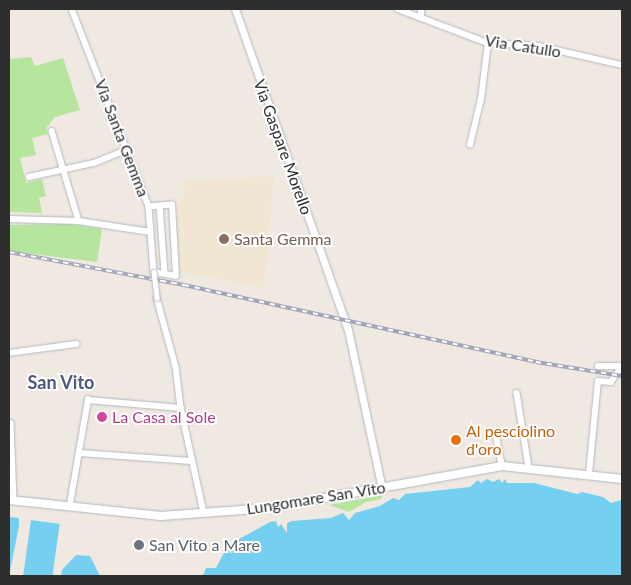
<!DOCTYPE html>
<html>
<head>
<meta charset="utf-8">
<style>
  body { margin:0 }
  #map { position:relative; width:631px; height:585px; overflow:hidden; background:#efe9e1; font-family:Lato,sans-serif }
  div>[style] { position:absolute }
  .education>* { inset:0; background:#f0e6d1 }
  .green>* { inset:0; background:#b6e59e }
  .water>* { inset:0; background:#75cff0; transform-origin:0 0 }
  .roads { filter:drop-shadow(0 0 1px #b4b7c1) drop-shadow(0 0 1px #b4b7c1) }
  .minor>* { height:5.5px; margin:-2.75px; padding:0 2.75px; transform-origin:2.75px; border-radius:2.75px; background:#fff }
  .tertiary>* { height:7px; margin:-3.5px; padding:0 3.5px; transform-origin:3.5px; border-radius:3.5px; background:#fff }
  .secondary>* { height:8px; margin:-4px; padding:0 4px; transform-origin:4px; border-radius:4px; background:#fff }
  .rail>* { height:4px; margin-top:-2px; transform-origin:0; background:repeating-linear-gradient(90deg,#fff 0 5.5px,#a3a6b8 0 11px); box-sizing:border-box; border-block:1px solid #a3a6b8 }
  .bridges { filter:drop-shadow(0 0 1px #b4b7c1) drop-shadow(0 0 1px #b4b7c1) }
  .pedestrian-bridge>* { height:4.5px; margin:-2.25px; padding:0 2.25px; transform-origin:2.25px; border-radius:2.25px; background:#fff }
  .dots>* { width:14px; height:14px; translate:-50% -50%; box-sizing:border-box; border:2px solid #fff; border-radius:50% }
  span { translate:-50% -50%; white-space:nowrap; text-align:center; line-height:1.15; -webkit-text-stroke:4px #fff; paint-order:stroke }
  .street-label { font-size:16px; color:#2e2e2e }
  .education-label { font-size:16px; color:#785e54 }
  .left { translate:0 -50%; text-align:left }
  .hotel-label { font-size:16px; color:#b23c85 }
  .food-label { font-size:16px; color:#c56008 }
  .worship-label { font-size:16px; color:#5b616d }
  .neighbourhood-label { font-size:18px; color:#4d5680; font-weight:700 }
  .frame { position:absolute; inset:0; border:10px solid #2e2e2e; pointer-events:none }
</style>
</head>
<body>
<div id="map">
  <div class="education">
    <i style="clip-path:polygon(274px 176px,264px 288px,179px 272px,177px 206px,183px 199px,185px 181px)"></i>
  </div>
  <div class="green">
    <i style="clip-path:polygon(31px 57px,35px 66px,63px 58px,80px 110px,55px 117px,46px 128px,48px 134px,32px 138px,36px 155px,20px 158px,26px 183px,42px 179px,46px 196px,39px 198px,42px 213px,9px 212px,9px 59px)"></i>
    <i style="clip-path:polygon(69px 224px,102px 229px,97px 262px,9px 251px,9px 225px)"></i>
    <i style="clip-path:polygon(383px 495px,381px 499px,366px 502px,349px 512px,329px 505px)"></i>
  </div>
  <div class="water">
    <i style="clip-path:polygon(487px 479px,493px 482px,499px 479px,502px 483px,505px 479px,507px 483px,534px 483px,577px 494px,582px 492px,603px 497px,611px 503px,622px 500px,622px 576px,203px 576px,206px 568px,216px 568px,228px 545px,270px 522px,276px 521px,278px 527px,281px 524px,287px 533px,287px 523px,292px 521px,331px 518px,343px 513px,349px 520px,355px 513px,380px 506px,393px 498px,399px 500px,405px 494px,470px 487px,478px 480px,481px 483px)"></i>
    <i style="clip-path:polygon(9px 517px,19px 518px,19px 526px,9px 576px)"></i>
    <i style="left:31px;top:520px;width:29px;height:57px;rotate:8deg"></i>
    <i style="clip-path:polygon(76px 555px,90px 556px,100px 576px,61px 576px,62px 570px)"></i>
  </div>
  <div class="roads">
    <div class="minor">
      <i style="left:72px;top:9px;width:212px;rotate:68.7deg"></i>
      <i style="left:149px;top:207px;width:65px;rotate:85.6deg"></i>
      <i style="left:154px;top:272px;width:22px;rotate:10deg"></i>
      <i style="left:176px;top:276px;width:71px;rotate:-93.2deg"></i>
      <i style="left:172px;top:205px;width:23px;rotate:175deg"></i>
      <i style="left:398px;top:9px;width:96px;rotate:20.7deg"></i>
      <i style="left:488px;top:43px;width:51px;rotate:3.4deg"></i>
      <i style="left:539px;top:46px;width:85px;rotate:12.9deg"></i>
      <i style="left:421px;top:17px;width:8px;rotate:-90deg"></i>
      <i style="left:52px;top:131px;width:94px;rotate:73.3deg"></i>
      <i style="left:470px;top:145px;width:47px;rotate:-76.6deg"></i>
      <i style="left:481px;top:99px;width:56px;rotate:-82.9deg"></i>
      <i style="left:29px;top:177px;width:66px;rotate:-12.2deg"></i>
      <i style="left:94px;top:163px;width:35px;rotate:-22deg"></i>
      <i style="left:160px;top:206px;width:67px;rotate:85.7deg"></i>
      <i style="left:9px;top:219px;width:70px;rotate:1.6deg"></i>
      <i style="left:79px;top:221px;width:72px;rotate:8.8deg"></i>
      <i style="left:157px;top:298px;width:72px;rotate:74.6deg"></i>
      <i style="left:176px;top:367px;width:41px;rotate:83deg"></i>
      <i style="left:181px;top:408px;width:107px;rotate:77.6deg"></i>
      <i style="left:9px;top:353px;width:68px;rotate:-7.7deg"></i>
      <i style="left:598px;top:366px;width:24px"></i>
      <i style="left:517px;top:393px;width:75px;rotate:80.8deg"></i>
      <i style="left:11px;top:423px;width:77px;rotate:87.8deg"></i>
      <i style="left:496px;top:434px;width:33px;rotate:79deg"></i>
      <i style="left:80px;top:453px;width:111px;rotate:4.1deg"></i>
      <i style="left:589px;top:474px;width:93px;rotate:-84.5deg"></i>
      <i style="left:598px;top:381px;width:13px;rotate:4deg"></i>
      <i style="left:611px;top:382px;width:18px;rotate:-56deg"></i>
      <i style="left:70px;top:504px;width:106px;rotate:-80.2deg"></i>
      <i style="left:88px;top:400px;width:93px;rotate:4.9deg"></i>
    </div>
    <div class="tertiary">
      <i style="left:235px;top:9px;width:340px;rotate:70.6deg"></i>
      <i style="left:348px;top:330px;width:162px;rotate:77.9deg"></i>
    </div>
    <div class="secondary">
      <i style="left:9px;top:500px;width:153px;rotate:6deg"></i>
      <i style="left:161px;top:516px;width:108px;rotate:-4.2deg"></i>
      <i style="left:269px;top:508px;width:237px;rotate:-10.2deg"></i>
      <i style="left:502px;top:466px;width:121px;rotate:6.2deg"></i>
    </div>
  </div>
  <div class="rail">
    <i style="left:9px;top:252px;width:178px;rotate:10.7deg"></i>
    <i style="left:184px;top:285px;width:360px;rotate:12.3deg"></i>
    <i style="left:536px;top:362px;width:87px;rotate:9.2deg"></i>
  </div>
  <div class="bridges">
    <div class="pedestrian-bridge">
      <i style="left:154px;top:272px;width:26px;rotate:83deg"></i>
    </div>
  </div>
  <div class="dots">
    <i style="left:224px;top:239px;background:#8d6e63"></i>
    <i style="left:102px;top:417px;background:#d1479c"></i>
    <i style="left:456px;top:440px;background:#e8710a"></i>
    <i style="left:139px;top:545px;background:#6b7280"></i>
  </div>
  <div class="street-label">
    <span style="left:523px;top:46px;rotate:9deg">Via Catullo</span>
    <span style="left:122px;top:138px;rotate:69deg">Via Santa Gemma</span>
    <span style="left:283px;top:147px;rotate:70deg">Via Gaspare Morello</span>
    <span style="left:316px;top:498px;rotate:-9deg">Lungomare San Vito</span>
  </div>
  <div class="education-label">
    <span class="left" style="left:234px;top:239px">Santa Gemma</span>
  </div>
  <div class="hotel-label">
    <span class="left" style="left:112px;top:417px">La Casa al Sole</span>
  </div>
  <div class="food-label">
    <span class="left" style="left:466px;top:440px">Al pesciolino<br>d'oro</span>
  </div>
  <div class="worship-label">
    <span class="left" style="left:149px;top:545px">San Vito a Mare</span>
  </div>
  <div class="neighbourhood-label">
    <span style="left:61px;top:382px">San Vito</span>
  </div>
  <div class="frame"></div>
</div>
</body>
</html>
